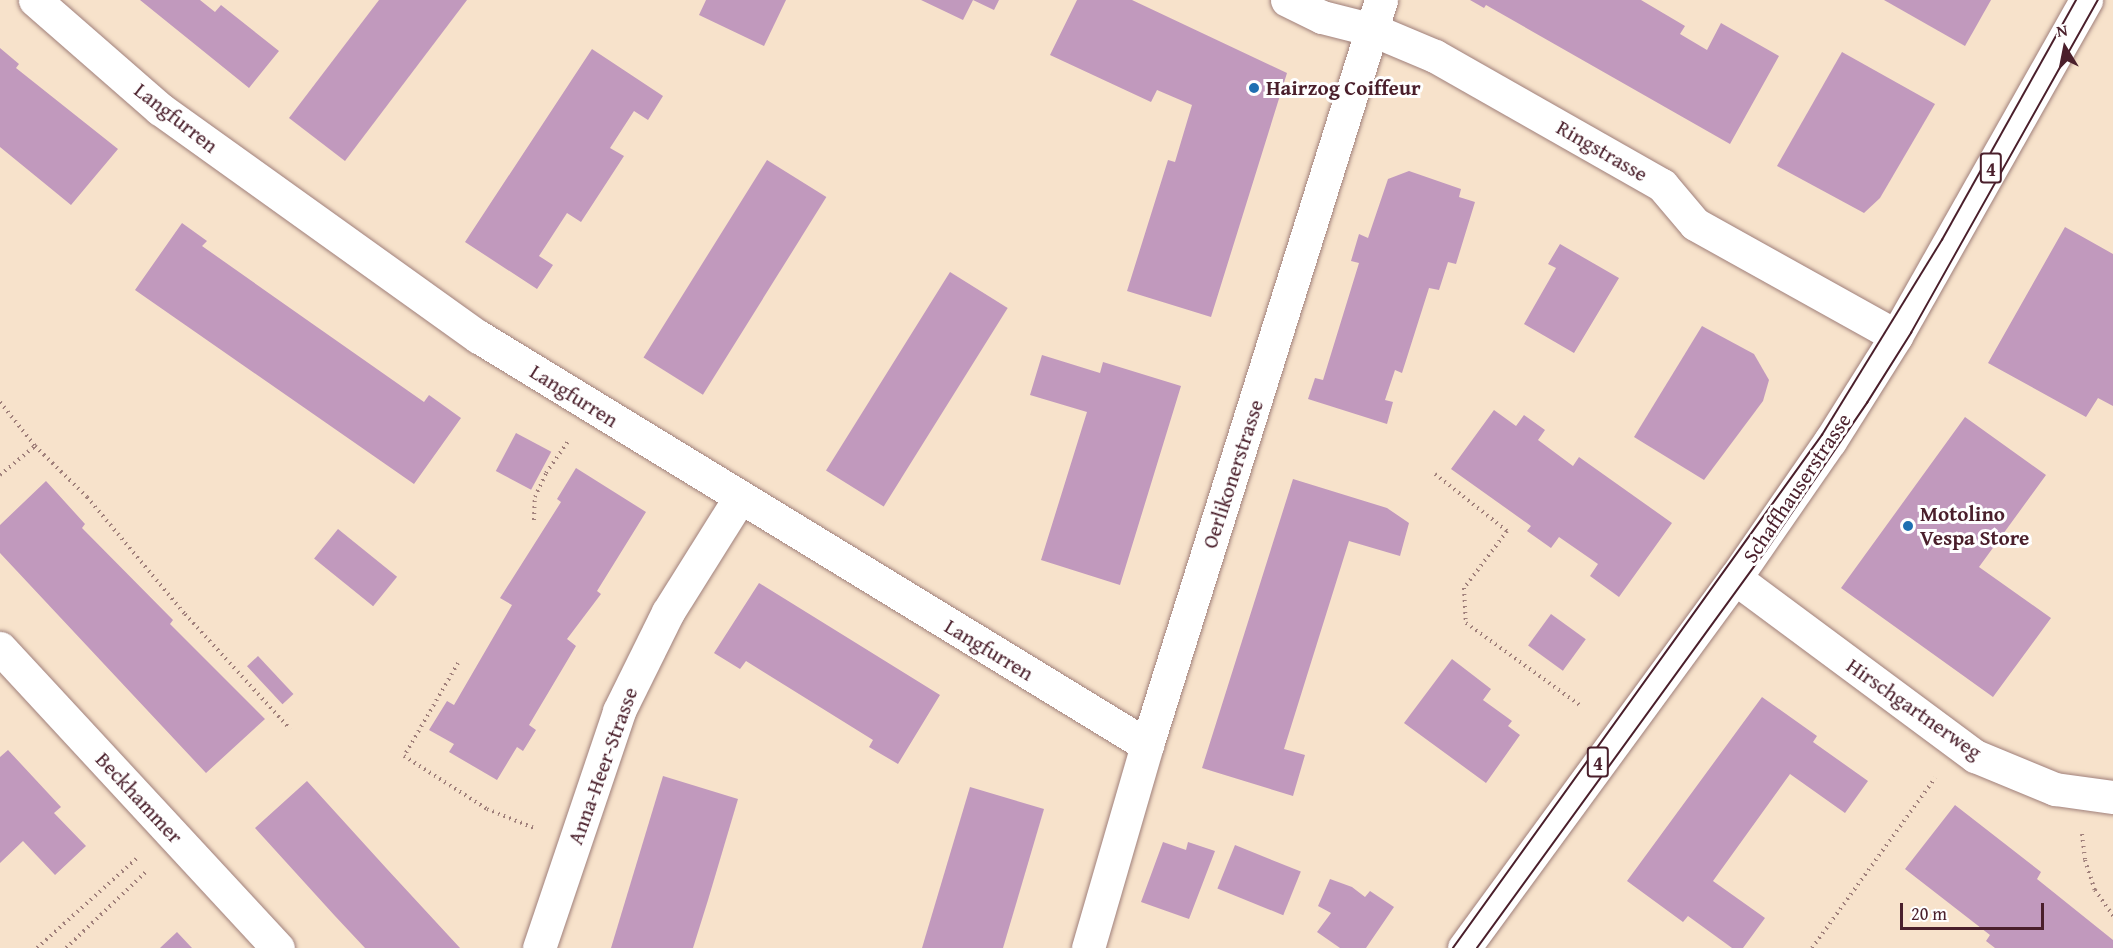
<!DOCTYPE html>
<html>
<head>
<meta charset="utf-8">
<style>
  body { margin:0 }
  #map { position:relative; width:2113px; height:948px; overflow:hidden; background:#f7e2cb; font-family:"Gentium Book Plus",serif }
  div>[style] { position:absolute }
  .building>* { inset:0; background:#c199bd; transform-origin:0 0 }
  .path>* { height:4px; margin-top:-2px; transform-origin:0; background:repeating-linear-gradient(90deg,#a0807b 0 1.5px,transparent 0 6px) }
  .roads { filter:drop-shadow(0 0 2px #a0807b) drop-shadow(0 0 2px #a0807b) }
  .street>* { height:33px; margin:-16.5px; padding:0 16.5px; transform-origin:16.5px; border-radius:16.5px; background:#fff }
  .primary>* { height:33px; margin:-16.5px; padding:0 16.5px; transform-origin:16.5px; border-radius:16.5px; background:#fff }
  .tram>* { height:1.5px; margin:-0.75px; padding:0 0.75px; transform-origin:0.75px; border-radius:0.75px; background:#4a1f2b }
  .dots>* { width:16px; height:16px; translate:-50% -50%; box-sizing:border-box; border:3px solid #fff; border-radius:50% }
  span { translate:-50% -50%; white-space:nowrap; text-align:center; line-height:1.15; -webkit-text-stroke:6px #fff; paint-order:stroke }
  .shield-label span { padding:2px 4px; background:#fff; border:2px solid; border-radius:4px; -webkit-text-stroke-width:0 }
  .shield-label { font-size:20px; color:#4a1f2b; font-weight:700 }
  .poi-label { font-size:21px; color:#4a1f2b; font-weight:700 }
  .left { translate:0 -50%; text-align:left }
  .street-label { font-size:21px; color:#4a1f2b }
  .north { position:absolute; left:2035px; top:18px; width:60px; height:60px; -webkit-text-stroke:4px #fff; paint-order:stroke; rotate:350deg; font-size:16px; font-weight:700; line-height:24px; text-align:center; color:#4a1f2b }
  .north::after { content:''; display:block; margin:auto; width:21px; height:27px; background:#4a1f2b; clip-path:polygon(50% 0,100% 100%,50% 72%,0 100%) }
  .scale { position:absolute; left:1900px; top:903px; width:144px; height:27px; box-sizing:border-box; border:3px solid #4a1f2b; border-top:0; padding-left:8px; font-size:18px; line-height:21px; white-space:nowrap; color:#4a1f2b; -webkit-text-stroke:4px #fff; paint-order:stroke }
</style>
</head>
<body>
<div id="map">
  <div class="building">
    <i style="clip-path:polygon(140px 0,200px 0,215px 12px,221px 5px,279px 51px,249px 88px)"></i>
    <i style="clip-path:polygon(379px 0,467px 0,345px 161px,289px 118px)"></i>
    <i style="clip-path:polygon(706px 0,786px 0,764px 46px,699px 15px)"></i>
    <i style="clip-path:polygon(921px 0,999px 0,994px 10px,973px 0,963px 20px)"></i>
    <i style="clip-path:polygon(1077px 0,1132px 0,1287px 73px,1211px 317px,1127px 291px,1168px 160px,1175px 162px,1192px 105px,1157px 90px,1151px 102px,1050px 55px)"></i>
    <i style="clip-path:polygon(1470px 0,1641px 0,1685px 26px,1680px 34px,1707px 50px,1721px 23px,1779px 56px,1730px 144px,1486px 5px,1484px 8px)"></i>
    <i style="clip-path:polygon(1884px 0,1991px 0,1965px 46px)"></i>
    <i style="clip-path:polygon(0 48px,19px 64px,16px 68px,118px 149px,71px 205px,0 147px)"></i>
    <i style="clip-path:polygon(592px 49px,663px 96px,648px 120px,634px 111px,610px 148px,624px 156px,581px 222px,567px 213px,539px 256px,553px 265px,537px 289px,465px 242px)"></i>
    <i style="clip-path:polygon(1842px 52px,1935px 104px,1880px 198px,1864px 213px,1777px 166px)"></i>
    <i style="left:767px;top:160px;width:70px;height:233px;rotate:32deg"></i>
    <i style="clip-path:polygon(1409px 171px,1461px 189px,1459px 197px,1475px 202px,1456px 264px,1448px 262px,1439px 290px,1429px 288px,1402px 373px,1395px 370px,1385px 400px,1393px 402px,1387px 424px,1308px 399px,1315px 378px,1323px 380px,1359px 263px,1351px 261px,1359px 234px,1368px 238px,1388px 179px)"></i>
    <i style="clip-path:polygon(182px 223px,207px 241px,202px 246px,317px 327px,424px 402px,429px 395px,461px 418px,414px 484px,135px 290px)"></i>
    <i style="clip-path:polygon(2065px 227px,2113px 254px,2113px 406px,2098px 398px,2086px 417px,1988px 363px)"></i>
    <i style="clip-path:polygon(1560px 244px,1619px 278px,1574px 353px,1524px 324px,1556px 268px,1548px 264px)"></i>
    <i style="left:950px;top:272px;width:68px;height:234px;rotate:32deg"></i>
    <i style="clip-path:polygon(1702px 326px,1754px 354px,1769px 380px,1763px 401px,1704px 480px,1634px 437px)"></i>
    <i style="clip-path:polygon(1042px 355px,1100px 373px,1103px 362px,1181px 386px,1120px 585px,1041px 560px,1087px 412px,1030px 395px)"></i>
    <i style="clip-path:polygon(1494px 410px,1516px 426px,1524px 415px,1545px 430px,1538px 440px,1573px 466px,1579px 457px,1672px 523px,1619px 597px,1590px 576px,1598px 564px,1559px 537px,1551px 548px,1527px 531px,1531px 526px,1451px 469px)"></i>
    <i style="clip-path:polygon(1965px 417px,2046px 475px,1979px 567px,2051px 618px,1993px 697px,1841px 588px)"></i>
    <i style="left:516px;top:433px;width:40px;height:43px;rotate:28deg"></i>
    <i style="clip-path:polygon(576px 468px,646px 512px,597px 591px,601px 594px,567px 639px,576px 646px,529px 725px,536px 730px,523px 751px,517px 747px,497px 780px,449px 752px,454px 744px,429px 730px,447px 701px,454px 705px,512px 605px,500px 598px,561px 502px,557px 499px)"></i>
    <i style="clip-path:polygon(1293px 479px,1387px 508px,1409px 523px,1400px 556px,1349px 541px,1284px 749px,1305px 755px,1293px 796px,1202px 768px)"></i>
    <i style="clip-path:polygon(46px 481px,85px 524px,82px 528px,173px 620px,170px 624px,265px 719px,206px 773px,0 553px,0 525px)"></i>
    <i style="left:338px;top:529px;width:76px;height:38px;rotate:39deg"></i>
    <i style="clip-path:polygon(759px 583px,940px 695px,898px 764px,869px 747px,873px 740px,746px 661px,740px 669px,714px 653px)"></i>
    <i style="left:1551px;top:614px;width:43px;height:39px;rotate:36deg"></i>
    <i style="left:258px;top:656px;width:52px;height:15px;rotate:47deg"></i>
    <i style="clip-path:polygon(1452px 659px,1491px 689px,1483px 700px,1512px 721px,1508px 726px,1520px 735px,1486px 783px,1404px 723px)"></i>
    <i style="clip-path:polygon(1762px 697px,1817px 736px,1813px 742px,1868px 781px,1845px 813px,1790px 774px,1713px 881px,1765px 918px,1743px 948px,1732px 948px,1688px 916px,1683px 922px,1627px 881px)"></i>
    <i style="clip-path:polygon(8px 750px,61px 807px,54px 813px,86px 846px,55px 875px,23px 841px,0 863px,0 757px)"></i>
    <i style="clip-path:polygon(663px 776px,738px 799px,708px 900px,693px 948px,611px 948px)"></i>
    <i style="clip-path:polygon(307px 781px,387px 869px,460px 948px,365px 948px,335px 916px,255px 828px)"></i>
    <i style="clip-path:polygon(970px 787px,1044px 809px,1003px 948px,922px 948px)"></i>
    <i style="clip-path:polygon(1955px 805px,2041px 872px,2037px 879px,2113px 940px,2113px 948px,1995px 948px,1986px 941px,1990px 935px,1905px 869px)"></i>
    <i style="clip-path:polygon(1163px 842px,1186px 850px,1188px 842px,1215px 851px,1189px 919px,1141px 902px)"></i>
    <i style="left:1235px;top:845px;width:71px;height:47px;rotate:22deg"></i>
    <i style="clip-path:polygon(1330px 879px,1352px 887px,1365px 897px,1370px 891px,1394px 907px,1366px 948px,1340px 948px,1317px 932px,1331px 913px,1318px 906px)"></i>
    <i style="clip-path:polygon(177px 932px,192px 948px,160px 948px)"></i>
  </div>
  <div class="path">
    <i style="left:0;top:402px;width:56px;rotate:51.5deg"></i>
    <i style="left:1435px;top:474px;width:92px;rotate:38.4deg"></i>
    <i style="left:1507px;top:531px;width:71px;rotate:127deg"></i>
    <i style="left:1464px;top:588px;width:35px;rotate:87deg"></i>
    <i style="left:1466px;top:623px;width:142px;rotate:35.8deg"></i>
    <i style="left:0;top:475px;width:45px;rotate:-39.6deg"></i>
    <i style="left:35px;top:446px;width:73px;rotate:44.4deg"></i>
    <i style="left:87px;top:497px;width:153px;rotate:50.1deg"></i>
    <i style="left:185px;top:614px;width:156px;rotate:47.6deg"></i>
    <i style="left:534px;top:520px;width:23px;rotate:-88deg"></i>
    <i style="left:535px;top:497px;width:26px;rotate:-65deg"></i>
    <i style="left:546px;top:473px;width:40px;rotate:-55.1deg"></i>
    <i style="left:458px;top:663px;width:108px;rotate:120.1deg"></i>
    <i style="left:404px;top:756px;width:98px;rotate:32.6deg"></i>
    <i style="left:487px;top:809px;width:51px;rotate:22deg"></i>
    <i style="left:2082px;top:834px;width:26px;rotate:83deg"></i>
    <i style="left:2085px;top:860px;width:32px;rotate:72deg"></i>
    <i style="left:2095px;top:890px;width:32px;rotate:55deg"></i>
    <i style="left:37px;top:948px;width:135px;rotate:-42deg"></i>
    <i style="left:66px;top:948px;width:113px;rotate:-43.6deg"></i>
    <i style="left:1812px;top:948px;width:210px;rotate:-54.1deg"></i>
  </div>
  <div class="roads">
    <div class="street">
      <i style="left:35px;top:0;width:166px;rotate:41.1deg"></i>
      <i style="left:160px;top:109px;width:392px;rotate:35.6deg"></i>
      <i style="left:479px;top:337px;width:783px;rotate:31.42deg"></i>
      <i style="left:1287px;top:0;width:39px;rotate:26deg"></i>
      <i style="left:1322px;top:17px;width:53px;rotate:14.3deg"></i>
      <i style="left:1373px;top:30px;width:67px;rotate:22.8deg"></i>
      <i style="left:1435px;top:56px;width:261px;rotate:29.6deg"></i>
      <i style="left:1662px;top:185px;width:51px;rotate:49.8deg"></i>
      <i style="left:1695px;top:224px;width:230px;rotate:29.1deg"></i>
      <i style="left:1735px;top:578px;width:299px;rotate:36.6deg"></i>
      <i style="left:1975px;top:756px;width:87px;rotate:22.4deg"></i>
      <i style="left:2055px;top:789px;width:59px;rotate:7.9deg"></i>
      <i style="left:0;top:648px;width:409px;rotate:47.2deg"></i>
      <i style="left:539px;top:948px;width:250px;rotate:-71.3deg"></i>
      <i style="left:619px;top:711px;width:110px;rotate:-63.7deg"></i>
      <i style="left:668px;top:612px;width:133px;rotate:-57.9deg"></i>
      <i style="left:1088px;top:948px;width:211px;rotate:-73.8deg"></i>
      <i style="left:1147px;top:745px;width:781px;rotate:-72.56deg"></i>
    </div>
    <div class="primary">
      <i style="left:1464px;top:948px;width:459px;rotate:-53.8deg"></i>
      <i style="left:1735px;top:578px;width:167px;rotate:-55.3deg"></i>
      <i style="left:1830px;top:441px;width:124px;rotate:-57.8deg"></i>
      <i style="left:1896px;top:336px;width:386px;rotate:-60.5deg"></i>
    </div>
  </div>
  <div class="tram">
    <i style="left:1453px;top:948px;width:632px;rotate:-54.27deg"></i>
    <i style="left:1822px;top:435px;width:229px;rotate:-58.4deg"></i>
    <i style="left:1942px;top:240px;width:275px;rotate:-60.8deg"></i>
    <i style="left:1477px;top:948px;width:490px;rotate:-54deg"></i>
    <i style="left:1765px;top:552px;width:181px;rotate:-55.6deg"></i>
    <i style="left:1867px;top:403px;width:83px;rotate:-57.8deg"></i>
    <i style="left:1911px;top:333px;width:382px;rotate:-60.7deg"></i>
  </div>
  <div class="dots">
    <i style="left:1254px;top:88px;background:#1f6fb2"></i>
    <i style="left:1908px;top:526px;background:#1f6fb2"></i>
  </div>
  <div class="shield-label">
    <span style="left:1991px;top:168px">4</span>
    <span style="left:1598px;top:762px">4</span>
  </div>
  <div class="poi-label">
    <span class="left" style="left:1266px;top:88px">Hairzog Coiffeur</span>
    <span class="left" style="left:1920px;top:526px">Motolino<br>Vespa Store</span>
  </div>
  <div class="street-label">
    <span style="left:176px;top:118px;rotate:38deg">Langfurren</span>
    <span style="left:1602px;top:151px;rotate:30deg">Ringstrasse</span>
    <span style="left:574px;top:396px;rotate:32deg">Langfurren</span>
    <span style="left:1233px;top:474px;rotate:-72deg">Oerlikonerstrasse</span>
    <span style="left:1797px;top:488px;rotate:-56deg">Schaffhauserstrasse</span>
    <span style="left:989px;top:650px;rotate:31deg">Langfurren</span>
    <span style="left:1914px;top:709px;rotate:35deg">Hirschgartnerweg</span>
    <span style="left:603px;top:766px;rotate:-70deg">Anna-Heer-Strasse</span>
    <span style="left:139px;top:798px;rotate:47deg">Beckhammer</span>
  </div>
  <div class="north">N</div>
  <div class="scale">20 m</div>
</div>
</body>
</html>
